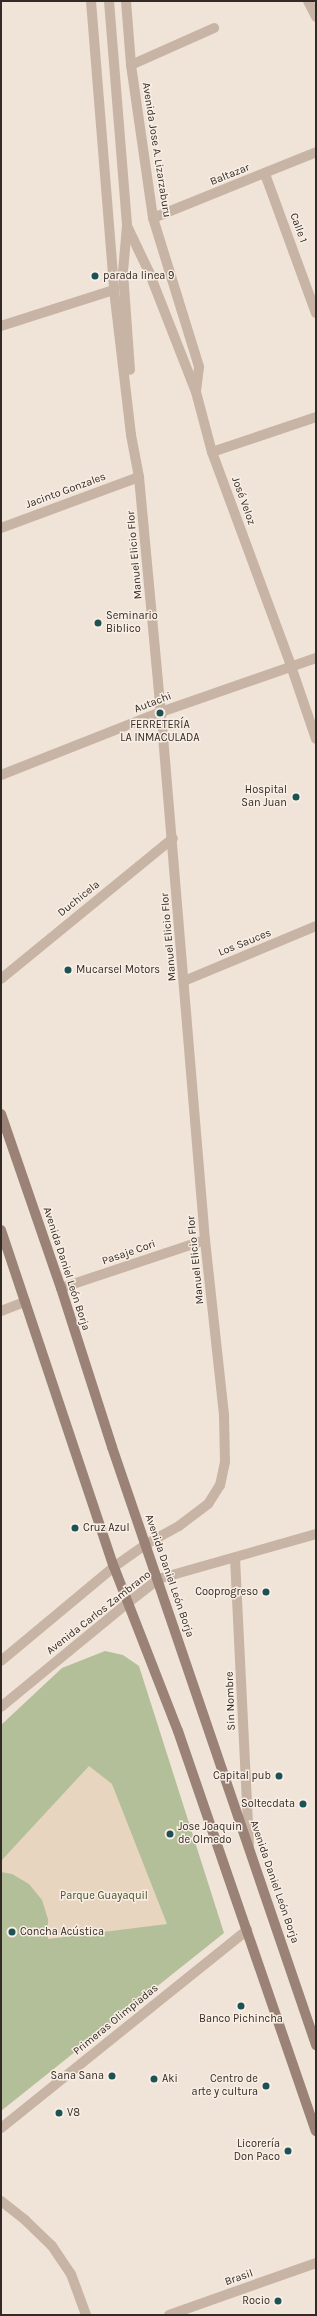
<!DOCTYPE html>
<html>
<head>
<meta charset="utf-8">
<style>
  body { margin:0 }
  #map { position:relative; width:317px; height:2316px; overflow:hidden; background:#f0e4d8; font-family:Karla,sans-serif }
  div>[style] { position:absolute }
  .green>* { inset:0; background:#b3bf99 }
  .plaza>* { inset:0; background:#e8d5bf }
  .minor>* { height:10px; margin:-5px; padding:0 5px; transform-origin:5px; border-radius:5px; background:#c8b4a4 }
  .tertiary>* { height:10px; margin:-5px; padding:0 5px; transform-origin:5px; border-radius:5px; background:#c8b4a4 }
  .secondary>* { height:10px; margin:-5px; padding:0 5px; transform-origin:5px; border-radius:5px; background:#9b8276 }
  .dots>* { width:11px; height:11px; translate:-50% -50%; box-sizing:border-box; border:2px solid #f8eee4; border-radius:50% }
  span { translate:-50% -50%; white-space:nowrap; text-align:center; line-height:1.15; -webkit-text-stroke:3px #f8eee4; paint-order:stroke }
  .street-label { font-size:11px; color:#332a26 }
  .poi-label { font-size:11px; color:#332a26 }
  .left { translate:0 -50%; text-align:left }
  .right { translate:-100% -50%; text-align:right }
  .park-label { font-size:11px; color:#44512a }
  .frame { position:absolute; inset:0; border:2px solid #332a26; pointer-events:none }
</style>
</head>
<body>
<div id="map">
  <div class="green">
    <i style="clip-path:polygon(105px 1651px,123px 1655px,139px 1666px,224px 1933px,1px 2111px,1px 1725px,62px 1668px)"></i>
  </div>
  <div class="plaza">
    <i style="clip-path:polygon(89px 1766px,112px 1784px,167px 1924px,48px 1939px,48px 1919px,42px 1900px,29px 1884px,12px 1874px,1px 1872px,1px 1861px)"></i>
  </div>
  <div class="minor">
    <i style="left:308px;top:1px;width:18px;rotate:63deg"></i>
    <i style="left:131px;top:65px;width:91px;rotate:-24deg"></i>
    <i style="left:265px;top:174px;width:148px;rotate:69.9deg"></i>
    <i style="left:153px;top:218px;width:176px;rotate:-22deg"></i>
    <i style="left:1px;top:326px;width:119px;rotate:-17.7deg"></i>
    <i style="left:212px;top:452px;width:110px;rotate:-18.6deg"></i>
    <i style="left:1px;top:528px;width:147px;rotate:-20.3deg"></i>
    <i style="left:1px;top:775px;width:172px;rotate:-21.5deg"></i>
    <i style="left:161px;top:712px;width:164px;rotate:-19.2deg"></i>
    <i style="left:1px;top:979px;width:222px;rotate:-39.3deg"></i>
    <i style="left:184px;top:981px;width:143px;rotate:-22.6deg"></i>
    <i style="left:61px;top:1288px;width:152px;rotate:-18.4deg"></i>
    <i style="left:1px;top:1311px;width:26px;rotate:-21deg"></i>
    <i style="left:235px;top:1558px;width:286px;rotate:87.2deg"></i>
    <i style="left:1px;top:1661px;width:147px;rotate:-39.8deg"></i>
    <i style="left:1px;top:1707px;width:166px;rotate:-39.4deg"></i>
    <i style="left:1px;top:2128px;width:316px;rotate:-38.8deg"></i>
    <i style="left:1px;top:2201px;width:31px;rotate:38deg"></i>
    <i style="left:25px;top:2220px;width:37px;rotate:44deg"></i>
    <i style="left:52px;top:2246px;width:34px;rotate:56deg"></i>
    <i style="left:71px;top:2274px;width:44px;rotate:69.9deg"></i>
    <i style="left:169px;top:2315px;width:156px;rotate:-19.5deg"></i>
  </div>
  <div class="tertiary">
    <i style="left:91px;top:1px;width:290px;rotate:85.4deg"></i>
    <i style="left:114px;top:290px;width:146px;rotate:83.3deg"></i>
    <i style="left:131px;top:435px;width:43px;rotate:79.2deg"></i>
    <i style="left:139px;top:477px;width:236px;rotate:84.7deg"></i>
    <i style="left:161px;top:712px;width:530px;rotate:85.24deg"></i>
    <i style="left:205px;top:1240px;width:176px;rotate:83.8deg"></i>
    <i style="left:224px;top:1415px;width:47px;rotate:88.8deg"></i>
    <i style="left:225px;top:1462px;width:24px;rotate:102deg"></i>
    <i style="left:220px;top:1485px;width:22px;rotate:122deg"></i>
    <i style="left:208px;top:1504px;width:36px;rotate:143deg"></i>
    <i style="left:179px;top:1526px;width:39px;rotate:151deg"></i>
    <i style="left:145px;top:1545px;width:38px;rotate:145deg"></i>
    <i style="left:109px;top:1px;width:226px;rotate:85.4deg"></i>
    <i style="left:127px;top:226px;width:46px;rotate:95deg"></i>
    <i style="left:123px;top:272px;width:98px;rotate:85.9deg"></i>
    <i style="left:126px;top:1px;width:64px;rotate:85.5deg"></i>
    <i style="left:131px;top:65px;width:155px;rotate:81.8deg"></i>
    <i style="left:153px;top:218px;width:156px;rotate:72.8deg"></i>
    <i style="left:199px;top:367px;width:23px;rotate:97deg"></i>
    <i style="left:127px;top:226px;width:51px;rotate:64.4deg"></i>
    <i style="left:149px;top:272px;width:129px;rotate:68.6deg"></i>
    <i style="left:196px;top:392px;width:62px;rotate:75.1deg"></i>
    <i style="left:212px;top:452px;width:228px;rotate:69.7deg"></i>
    <i style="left:291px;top:666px;width:77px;rotate:71.1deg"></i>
    <i style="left:129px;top:1602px;width:37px;rotate:-38deg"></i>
    <i style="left:158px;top:1579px;width:164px;rotate:-15.9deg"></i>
  </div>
  <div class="secondary">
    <i style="left:1px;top:1114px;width:184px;rotate:71deg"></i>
    <i style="left:61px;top:1288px;width:167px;rotate:72.2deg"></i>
    <i style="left:112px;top:1447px;width:632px;rotate:71.16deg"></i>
    <i style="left:1px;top:1230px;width:355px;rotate:71.5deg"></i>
    <i style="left:114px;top:1567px;width:176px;rotate:68.7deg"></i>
    <i style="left:178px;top:1731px;width:423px;rotate:71deg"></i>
  </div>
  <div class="dots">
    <i style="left:95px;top:276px;background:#1c5254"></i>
    <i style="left:98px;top:623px;background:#1c5254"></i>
    <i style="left:160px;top:713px;background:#1c5254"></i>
    <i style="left:296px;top:797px;background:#1c5254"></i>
    <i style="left:68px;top:970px;background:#1c5254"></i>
    <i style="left:75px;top:1528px;background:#1c5254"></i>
    <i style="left:266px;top:1592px;background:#1c5254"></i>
    <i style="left:279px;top:1776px;background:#1c5254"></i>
    <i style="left:303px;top:1804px;background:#1c5254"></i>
    <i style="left:170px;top:1834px;background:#1c5254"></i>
    <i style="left:12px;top:1932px;background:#1c5254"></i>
    <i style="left:241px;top:2006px;background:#1c5254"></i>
    <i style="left:112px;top:2076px;background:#1c5254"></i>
    <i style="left:154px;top:2079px;background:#1c5254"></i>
    <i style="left:266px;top:2086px;background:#1c5254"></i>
    <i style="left:59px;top:2113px;background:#1c5254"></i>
    <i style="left:288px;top:2151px;background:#1c5254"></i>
    <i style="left:278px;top:2301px;background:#1c5254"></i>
  </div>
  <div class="street-label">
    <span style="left:156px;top:150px;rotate:81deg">Avenida Jose A. Lizarzaburu</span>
    <span style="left:230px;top:175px;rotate:-22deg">Baltazar</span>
    <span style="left:298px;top:228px;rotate:70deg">Calle 1</span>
    <span style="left:66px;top:491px;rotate:-20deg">Jacinto Gonzales</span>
    <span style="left:243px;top:501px;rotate:70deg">José Veloz</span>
    <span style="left:135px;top:555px;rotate:-95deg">Manuel Elicio Flor</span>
    <span style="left:153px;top:703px;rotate:-21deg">Autachi</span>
    <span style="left:79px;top:899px;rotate:-39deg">Duchicela</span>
    <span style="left:169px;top:937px;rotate:-95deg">Manuel Elicio Flor</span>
    <span style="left:245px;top:943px;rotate:-22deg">Los Sauces</span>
    <span style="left:129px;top:1253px;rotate:-19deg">Pasaje Cori</span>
    <span style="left:196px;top:1260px;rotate:-96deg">Manuel Elicio Flor</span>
    <span style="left:66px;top:1269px;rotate:72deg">Avenida Daniel León Borja</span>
    <span style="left:169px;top:1576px;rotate:71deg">Avenida Daniel León Borja</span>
    <span style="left:99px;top:1613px;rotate:-38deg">Avenida Carlos Zambrano</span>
    <span style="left:231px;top:1701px;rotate:-92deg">Sin Nombre</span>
    <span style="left:274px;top:1882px;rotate:71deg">Avenida Daniel León Borja</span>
    <span style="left:116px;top:2020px;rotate:-39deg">Primeras Olimpiadas</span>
    <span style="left:239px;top:2278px;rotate:-19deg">Brasil</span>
  </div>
  <div class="poi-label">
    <span class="left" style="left:103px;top:276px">parada linea 9</span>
    <span class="left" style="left:106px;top:623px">Seminario<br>Biblico</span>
    <span style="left:160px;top:732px">FERRETERÍA<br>LA INMACULADA</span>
    <span class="right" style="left:287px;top:797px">Hospital<br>San Juan</span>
    <span class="left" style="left:76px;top:970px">Mucarsel Motors</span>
    <span class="left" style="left:83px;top:1528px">Cruz Azul</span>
    <span class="right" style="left:258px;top:1592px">Cooprogreso</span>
    <span class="right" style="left:271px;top:1776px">Capital pub</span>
    <span class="right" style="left:295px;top:1804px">Soltecdata</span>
    <span class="left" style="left:178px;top:1834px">Jose Joaquin<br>de Olmedo</span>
    <span class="left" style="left:20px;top:1932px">Concha Acústica</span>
    <span style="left:241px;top:2019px">Banco Pichincha</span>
    <span class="right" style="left:104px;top:2076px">Sana Sana</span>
    <span class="left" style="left:162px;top:2079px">Aki</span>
    <span class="right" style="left:258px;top:2086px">Centro de<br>arte y cultura</span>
    <span class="left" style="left:67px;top:2113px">V8</span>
    <span class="right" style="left:280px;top:2151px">Licorería<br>Don Paco</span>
    <span class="right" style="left:270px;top:2301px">Rocio</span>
  </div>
  <div class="park-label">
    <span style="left:104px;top:1896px">Parque Guayaquil</span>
  </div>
  <div class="frame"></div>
</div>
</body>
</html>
